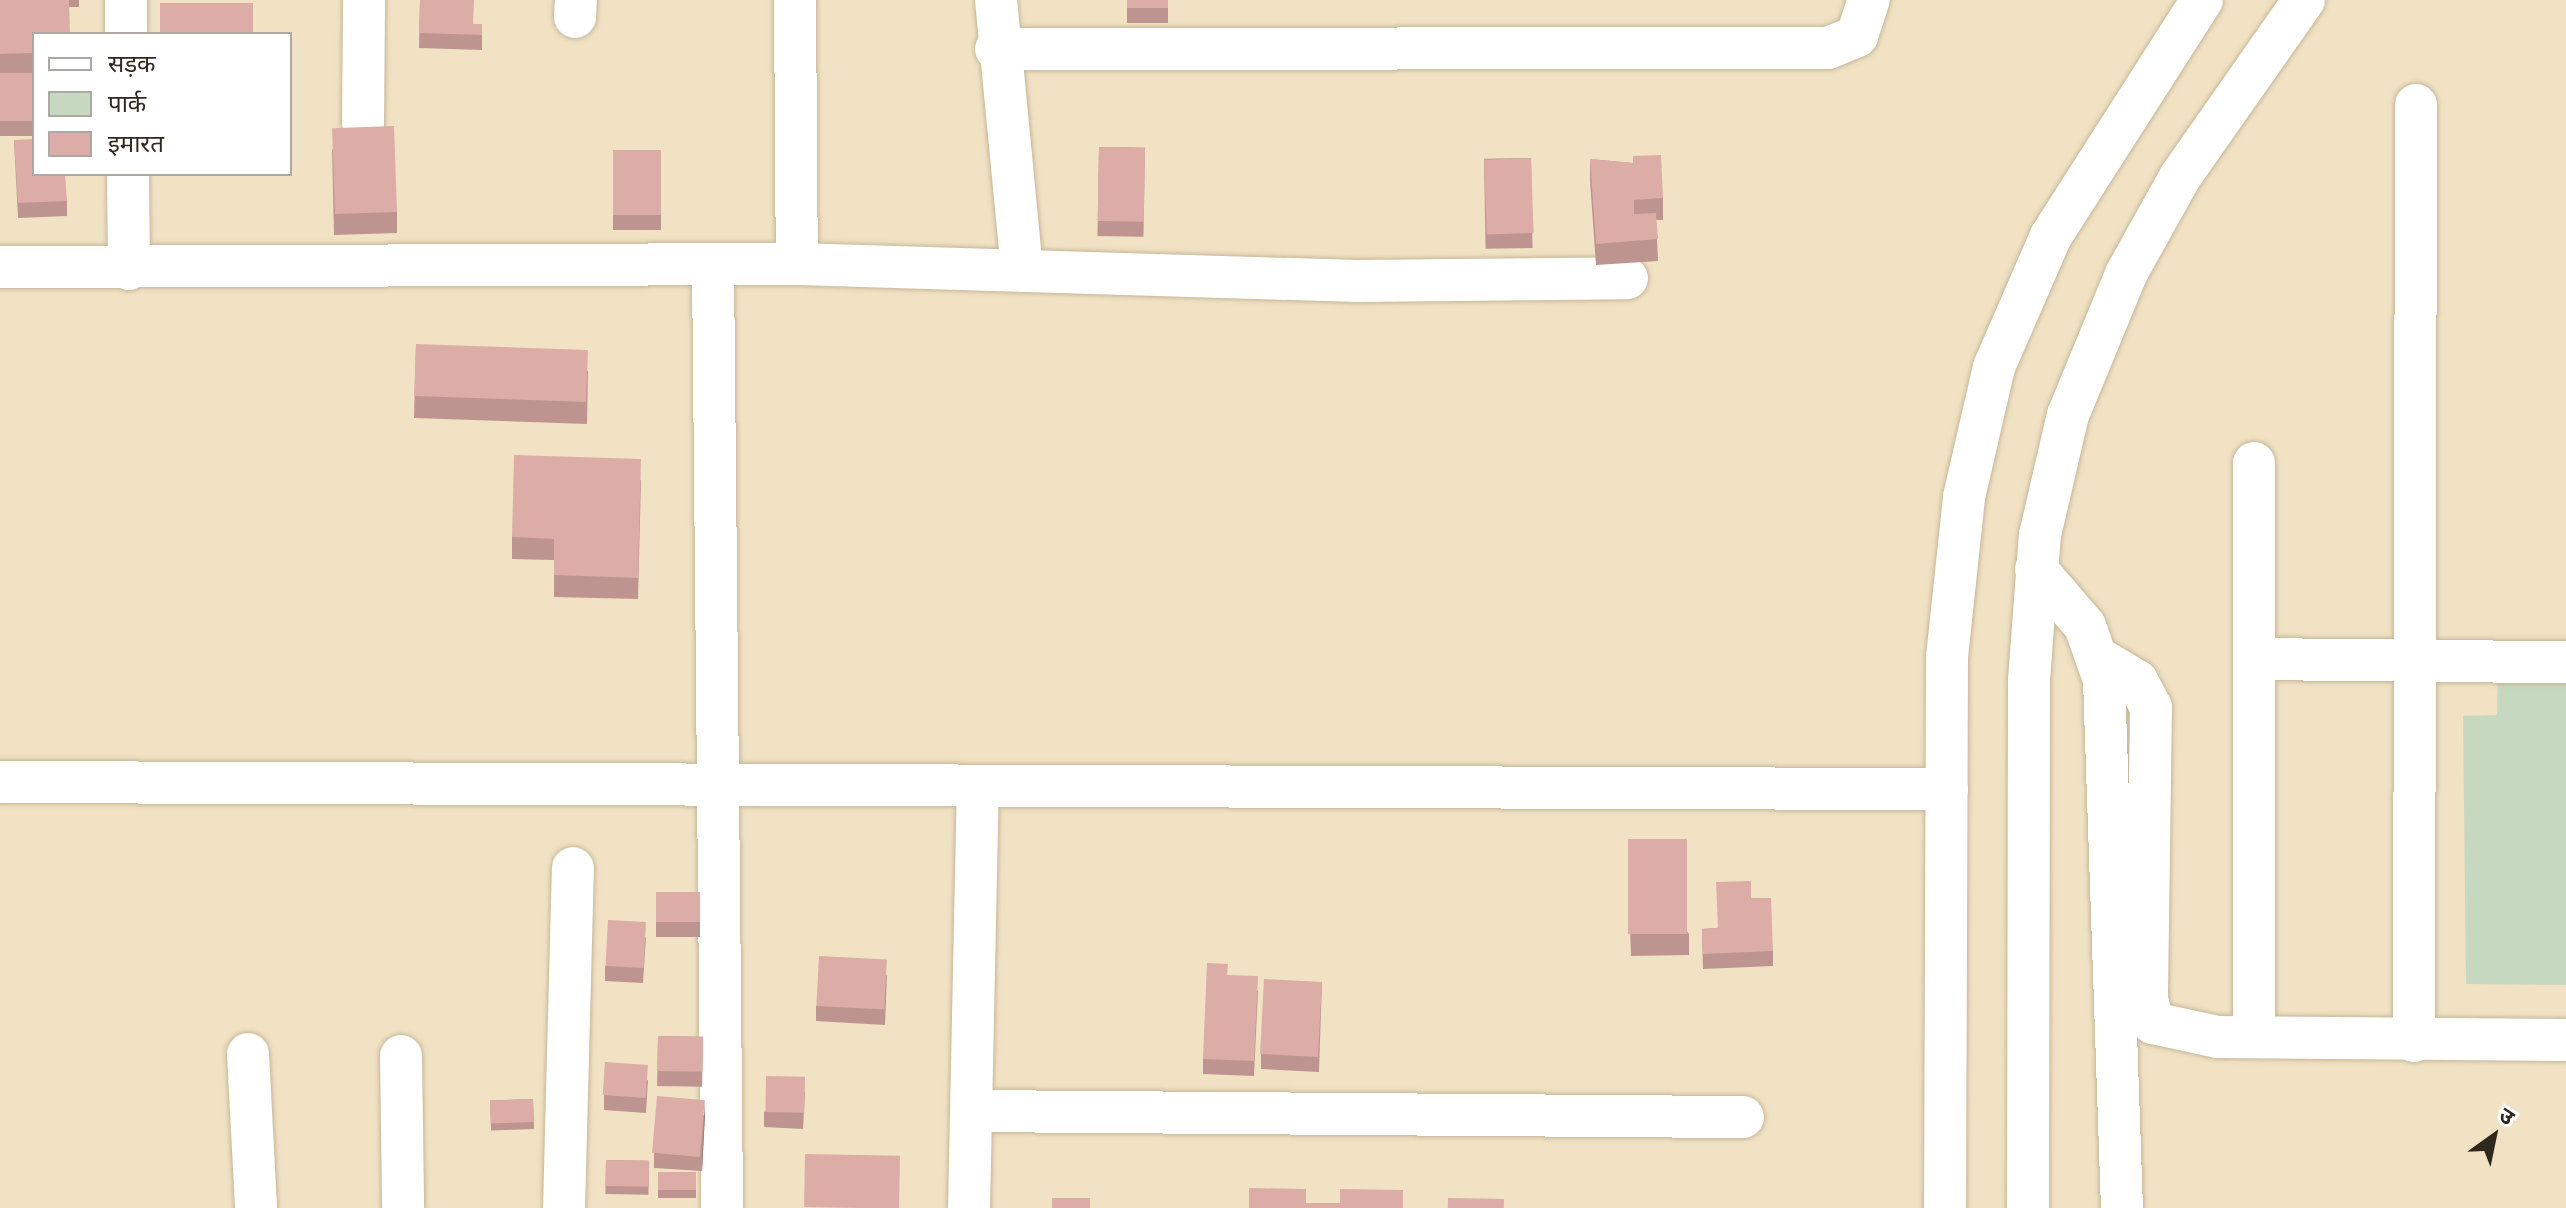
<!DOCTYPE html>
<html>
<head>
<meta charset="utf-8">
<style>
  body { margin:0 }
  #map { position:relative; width:2566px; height:1208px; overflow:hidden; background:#f1e2c3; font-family:"PT Serif","Noto Sans Devanagari",serif }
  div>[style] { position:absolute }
  .green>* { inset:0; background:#c7d8c0 }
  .roads { filter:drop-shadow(0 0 2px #c5b798) drop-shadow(0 0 2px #c5b798) }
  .minor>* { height:42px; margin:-21px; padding:0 21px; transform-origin:21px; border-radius:21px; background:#fff }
  .wall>* { inset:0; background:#bd948f; transform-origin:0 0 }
  .shaded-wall>* { inset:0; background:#9a7874 }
  .building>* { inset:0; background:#dcaca6; transform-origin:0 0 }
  span { translate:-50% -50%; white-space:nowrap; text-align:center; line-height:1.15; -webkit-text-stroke:6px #fff; paint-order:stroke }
  .legend { position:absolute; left:32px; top:32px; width:260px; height:144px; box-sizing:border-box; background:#fff; border:2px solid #aca9a5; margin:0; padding:10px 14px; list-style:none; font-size:24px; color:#2f291d }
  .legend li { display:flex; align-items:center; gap:16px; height:40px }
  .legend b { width:40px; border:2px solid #aca9a5 }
  .north { position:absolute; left:2454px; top:1096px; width:80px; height:80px; -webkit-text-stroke:6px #fff; paint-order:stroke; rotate:33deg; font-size:22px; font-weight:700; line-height:32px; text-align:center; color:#2f291d }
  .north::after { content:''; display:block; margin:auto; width:28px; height:36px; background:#2f291d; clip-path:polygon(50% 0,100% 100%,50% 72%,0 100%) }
</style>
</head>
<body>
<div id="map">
  <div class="green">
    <i style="clip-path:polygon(2498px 669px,2566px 669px,2566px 985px,2466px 984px,2463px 716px,2497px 715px)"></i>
  </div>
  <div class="roads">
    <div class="minor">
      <i style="left:126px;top:0;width:34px;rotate:90deg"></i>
      <i style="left:795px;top:0;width:264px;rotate:89.6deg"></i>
      <i style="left:996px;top:0;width:272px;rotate:84.5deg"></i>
      <i style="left:575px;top:17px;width:17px;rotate:-87deg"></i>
      <i style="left:996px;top:49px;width:832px;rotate:-0.07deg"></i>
      <i style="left:1828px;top:48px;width:31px;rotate:-22deg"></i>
      <i style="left:1857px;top:36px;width:38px;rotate:-72deg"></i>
      <i style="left:363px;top:124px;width:124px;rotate:-89.5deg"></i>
      <i style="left:128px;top:174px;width:95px;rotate:89.4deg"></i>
      <i style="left:713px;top:265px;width:943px;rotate:89.45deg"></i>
      <i style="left:0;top:267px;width:797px;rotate:-0.22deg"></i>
      <i style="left:797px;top:264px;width:561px;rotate:1.74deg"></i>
      <i style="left:1358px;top:281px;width:269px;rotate:-0.6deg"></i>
      <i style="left:2254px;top:463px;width:574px;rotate:90deg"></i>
      <i style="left:2036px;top:569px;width:75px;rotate:49.3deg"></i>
      <i style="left:2085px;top:626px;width:57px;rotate:70.6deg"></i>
      <i style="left:2104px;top:680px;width:528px;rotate:88.05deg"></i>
      <i style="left:2100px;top:659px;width:43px;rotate:30.7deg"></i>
      <i style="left:2137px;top:681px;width:30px;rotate:62deg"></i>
      <i style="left:2151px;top:707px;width:292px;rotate:90.8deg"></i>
      <i style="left:2147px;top:999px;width:25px;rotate:76deg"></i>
      <i style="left:2153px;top:1023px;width:66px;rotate:12.3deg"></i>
      <i style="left:2217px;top:1037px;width:349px;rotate:0.5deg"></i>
      <i style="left:2254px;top:659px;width:312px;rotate:0.6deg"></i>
      <i style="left:0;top:782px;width:1947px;rotate:0.21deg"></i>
      <i style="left:2414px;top:1041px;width:936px;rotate:-89.88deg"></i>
      <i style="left:248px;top:1054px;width:154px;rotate:87deg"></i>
      <i style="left:401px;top:1056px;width:152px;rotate:89.2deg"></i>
      <i style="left:971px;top:1111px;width:772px;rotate:0.45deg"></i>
      <i style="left:564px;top:1208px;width:340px;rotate:-88.5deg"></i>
      <i style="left:969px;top:1208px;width:422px;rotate:-88.8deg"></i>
      <i style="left:1945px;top:1208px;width:551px;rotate:-89.79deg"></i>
      <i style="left:1947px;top:657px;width:161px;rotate:-83.9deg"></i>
      <i style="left:1964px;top:497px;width:133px;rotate:-77deg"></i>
      <i style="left:1994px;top:367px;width:143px;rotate:-66.5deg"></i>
      <i style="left:2051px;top:236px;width:280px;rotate:-57.4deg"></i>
      <i style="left:2028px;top:1208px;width:528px;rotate:-89.89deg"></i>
      <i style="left:2029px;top:680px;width:145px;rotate:-85.7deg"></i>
      <i style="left:2040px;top:535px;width:123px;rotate:-76.9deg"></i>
      <i style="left:2068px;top:415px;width:152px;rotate:-67.6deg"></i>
      <i style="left:2126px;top:274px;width:111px;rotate:-60.9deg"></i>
      <i style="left:2180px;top:177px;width:216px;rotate:-55deg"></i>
    </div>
  </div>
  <div class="wall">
    <i style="clip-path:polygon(0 0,79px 0,79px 7px,69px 7px,34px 34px,34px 136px,0 136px)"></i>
    <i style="clip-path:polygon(420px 0,474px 24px,482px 24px,482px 50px,419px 48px)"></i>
    <i style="left:1127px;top:0;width:41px;height:23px"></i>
    <i style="clip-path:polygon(14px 140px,67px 201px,67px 216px,18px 218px)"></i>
    <i style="left:1099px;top:147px;width:46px;height:89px;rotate:1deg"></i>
    <i style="clip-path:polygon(332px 149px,397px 212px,397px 233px,334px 235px)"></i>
    <i style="left:613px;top:150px;width:48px;height:80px"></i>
    <i style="left:1531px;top:158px;width:90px;height:47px;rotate:89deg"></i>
    <i style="clip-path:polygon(1590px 159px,1633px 163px,1663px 198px,1663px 220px,1656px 220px,1658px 261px,1596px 265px,1590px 181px)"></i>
    <i style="clip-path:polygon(416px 344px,588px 371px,587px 424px,414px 418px)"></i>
    <i style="clip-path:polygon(641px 480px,638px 599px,554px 597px,554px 560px,512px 559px,512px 537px)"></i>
    <i style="clip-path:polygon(1628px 861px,1689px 934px,1689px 955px,1631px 956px)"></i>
    <i style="left:700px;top:892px;width:45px;height:44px;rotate:90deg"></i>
    <i style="clip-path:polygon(1751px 898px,1773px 951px,1773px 966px,1703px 969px,1702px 929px,1717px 928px)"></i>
    <i style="clip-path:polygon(646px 937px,643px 983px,605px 981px,605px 966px)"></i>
    <i style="clip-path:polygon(887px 975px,885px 1025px,816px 1021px,816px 1006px)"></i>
    <i style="clip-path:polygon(1228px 975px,1258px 991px,1254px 1076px,1203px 1074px,1203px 1059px)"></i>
    <i style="clip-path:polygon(1322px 982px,1319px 1072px,1261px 1069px,1261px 1054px)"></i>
    <i style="left:658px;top:1036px;width:45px;height:50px;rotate:1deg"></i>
    <i style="clip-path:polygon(648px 1080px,646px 1113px,604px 1110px,604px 1095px)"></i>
    <i style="clip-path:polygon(805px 1092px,803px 1129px,764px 1127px,764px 1112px)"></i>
    <i style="left:533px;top:1099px;width:30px;height:43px;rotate:88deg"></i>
    <i style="clip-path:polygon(705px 1114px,702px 1171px,654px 1168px,654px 1153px)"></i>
    <i style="left:606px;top:1160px;width:43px;height:34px;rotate:1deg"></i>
    <i style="left:658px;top:1172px;width:38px;height:26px"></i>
  </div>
  <div class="shaded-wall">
    <i style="clip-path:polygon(705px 1100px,705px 1114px,702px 1171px,702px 1156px)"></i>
  </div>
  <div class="building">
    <i style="clip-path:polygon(0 0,69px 0,70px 34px,34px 34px,34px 53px,0 54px)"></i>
    <i style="clip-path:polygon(420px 0,474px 0,473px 24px,482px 24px,482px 35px,419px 33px)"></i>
    <i style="left:1127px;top:0;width:41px;height:8px"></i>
    <i style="left:253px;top:3px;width:31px;height:93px;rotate:90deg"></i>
    <i style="left:34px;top:73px;width:48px;height:34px;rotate:90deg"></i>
    <i style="left:394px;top:126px;width:86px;height:62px;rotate:88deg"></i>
    <i style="clip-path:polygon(34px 139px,34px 174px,65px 174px,67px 201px,18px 203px,14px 140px)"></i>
    <i style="left:1099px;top:147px;width:46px;height:74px;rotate:1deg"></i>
    <i style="left:613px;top:150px;width:48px;height:65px"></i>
    <i style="clip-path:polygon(1661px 155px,1663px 198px,1634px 200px,1634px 214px,1656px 213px,1658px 239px,1596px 244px,1590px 159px,1633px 163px,1633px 156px)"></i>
    <i style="left:1531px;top:158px;width:75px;height:47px;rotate:88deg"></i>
    <i style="left:416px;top:344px;width:172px;height:52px;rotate:2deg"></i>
    <i style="clip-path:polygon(514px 455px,641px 459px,638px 578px,554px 575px,554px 539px,512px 537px)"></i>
    <i style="left:1628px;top:839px;width:59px;height:95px"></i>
    <i style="clip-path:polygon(1751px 881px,1751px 898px,1771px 898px,1773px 951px,1703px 954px,1702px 929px,1718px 928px,1716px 882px)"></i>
    <i style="left:700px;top:892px;width:30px;height:44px;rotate:90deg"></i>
    <i style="left:608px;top:920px;width:38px;height:46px;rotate:3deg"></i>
    <i style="left:819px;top:956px;width:68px;height:50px;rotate:3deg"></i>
    <i style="clip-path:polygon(1207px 963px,1228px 964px,1227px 975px,1258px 976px,1254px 1061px,1203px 1059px)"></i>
    <i style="left:1264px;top:979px;width:58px;height:75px;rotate:3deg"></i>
    <i style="left:658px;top:1036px;width:45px;height:35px;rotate:1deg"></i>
    <i style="left:605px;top:1062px;width:43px;height:33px;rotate:4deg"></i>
    <i style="left:766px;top:1076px;width:39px;height:36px;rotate:1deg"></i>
    <i style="left:657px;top:1096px;width:48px;height:57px;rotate:5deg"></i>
    <i style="left:533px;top:1099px;width:23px;height:43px;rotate:88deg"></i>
    <i style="left:805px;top:1154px;width:95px;height:53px;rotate:1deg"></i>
    <i style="left:606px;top:1160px;width:43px;height:26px;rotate:1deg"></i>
    <i style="left:658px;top:1172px;width:38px;height:18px"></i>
    <i style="clip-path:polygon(1249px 1188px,1306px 1189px,1306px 1203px,1340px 1203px,1340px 1189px,1403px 1190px,1403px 1208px,1249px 1208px)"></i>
    <i style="left:1090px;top:1198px;width:10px;height:38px;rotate:90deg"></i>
    <i style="left:1448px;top:1198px;width:56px;height:10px;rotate:1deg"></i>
  </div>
  <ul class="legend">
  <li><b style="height:10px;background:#fff"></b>सड़क</li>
  <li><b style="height:22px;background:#c7d8c0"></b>पार्क</li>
  <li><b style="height:22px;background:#dcaca6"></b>इमारत</li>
  </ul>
  <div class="north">उ</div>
</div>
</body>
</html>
